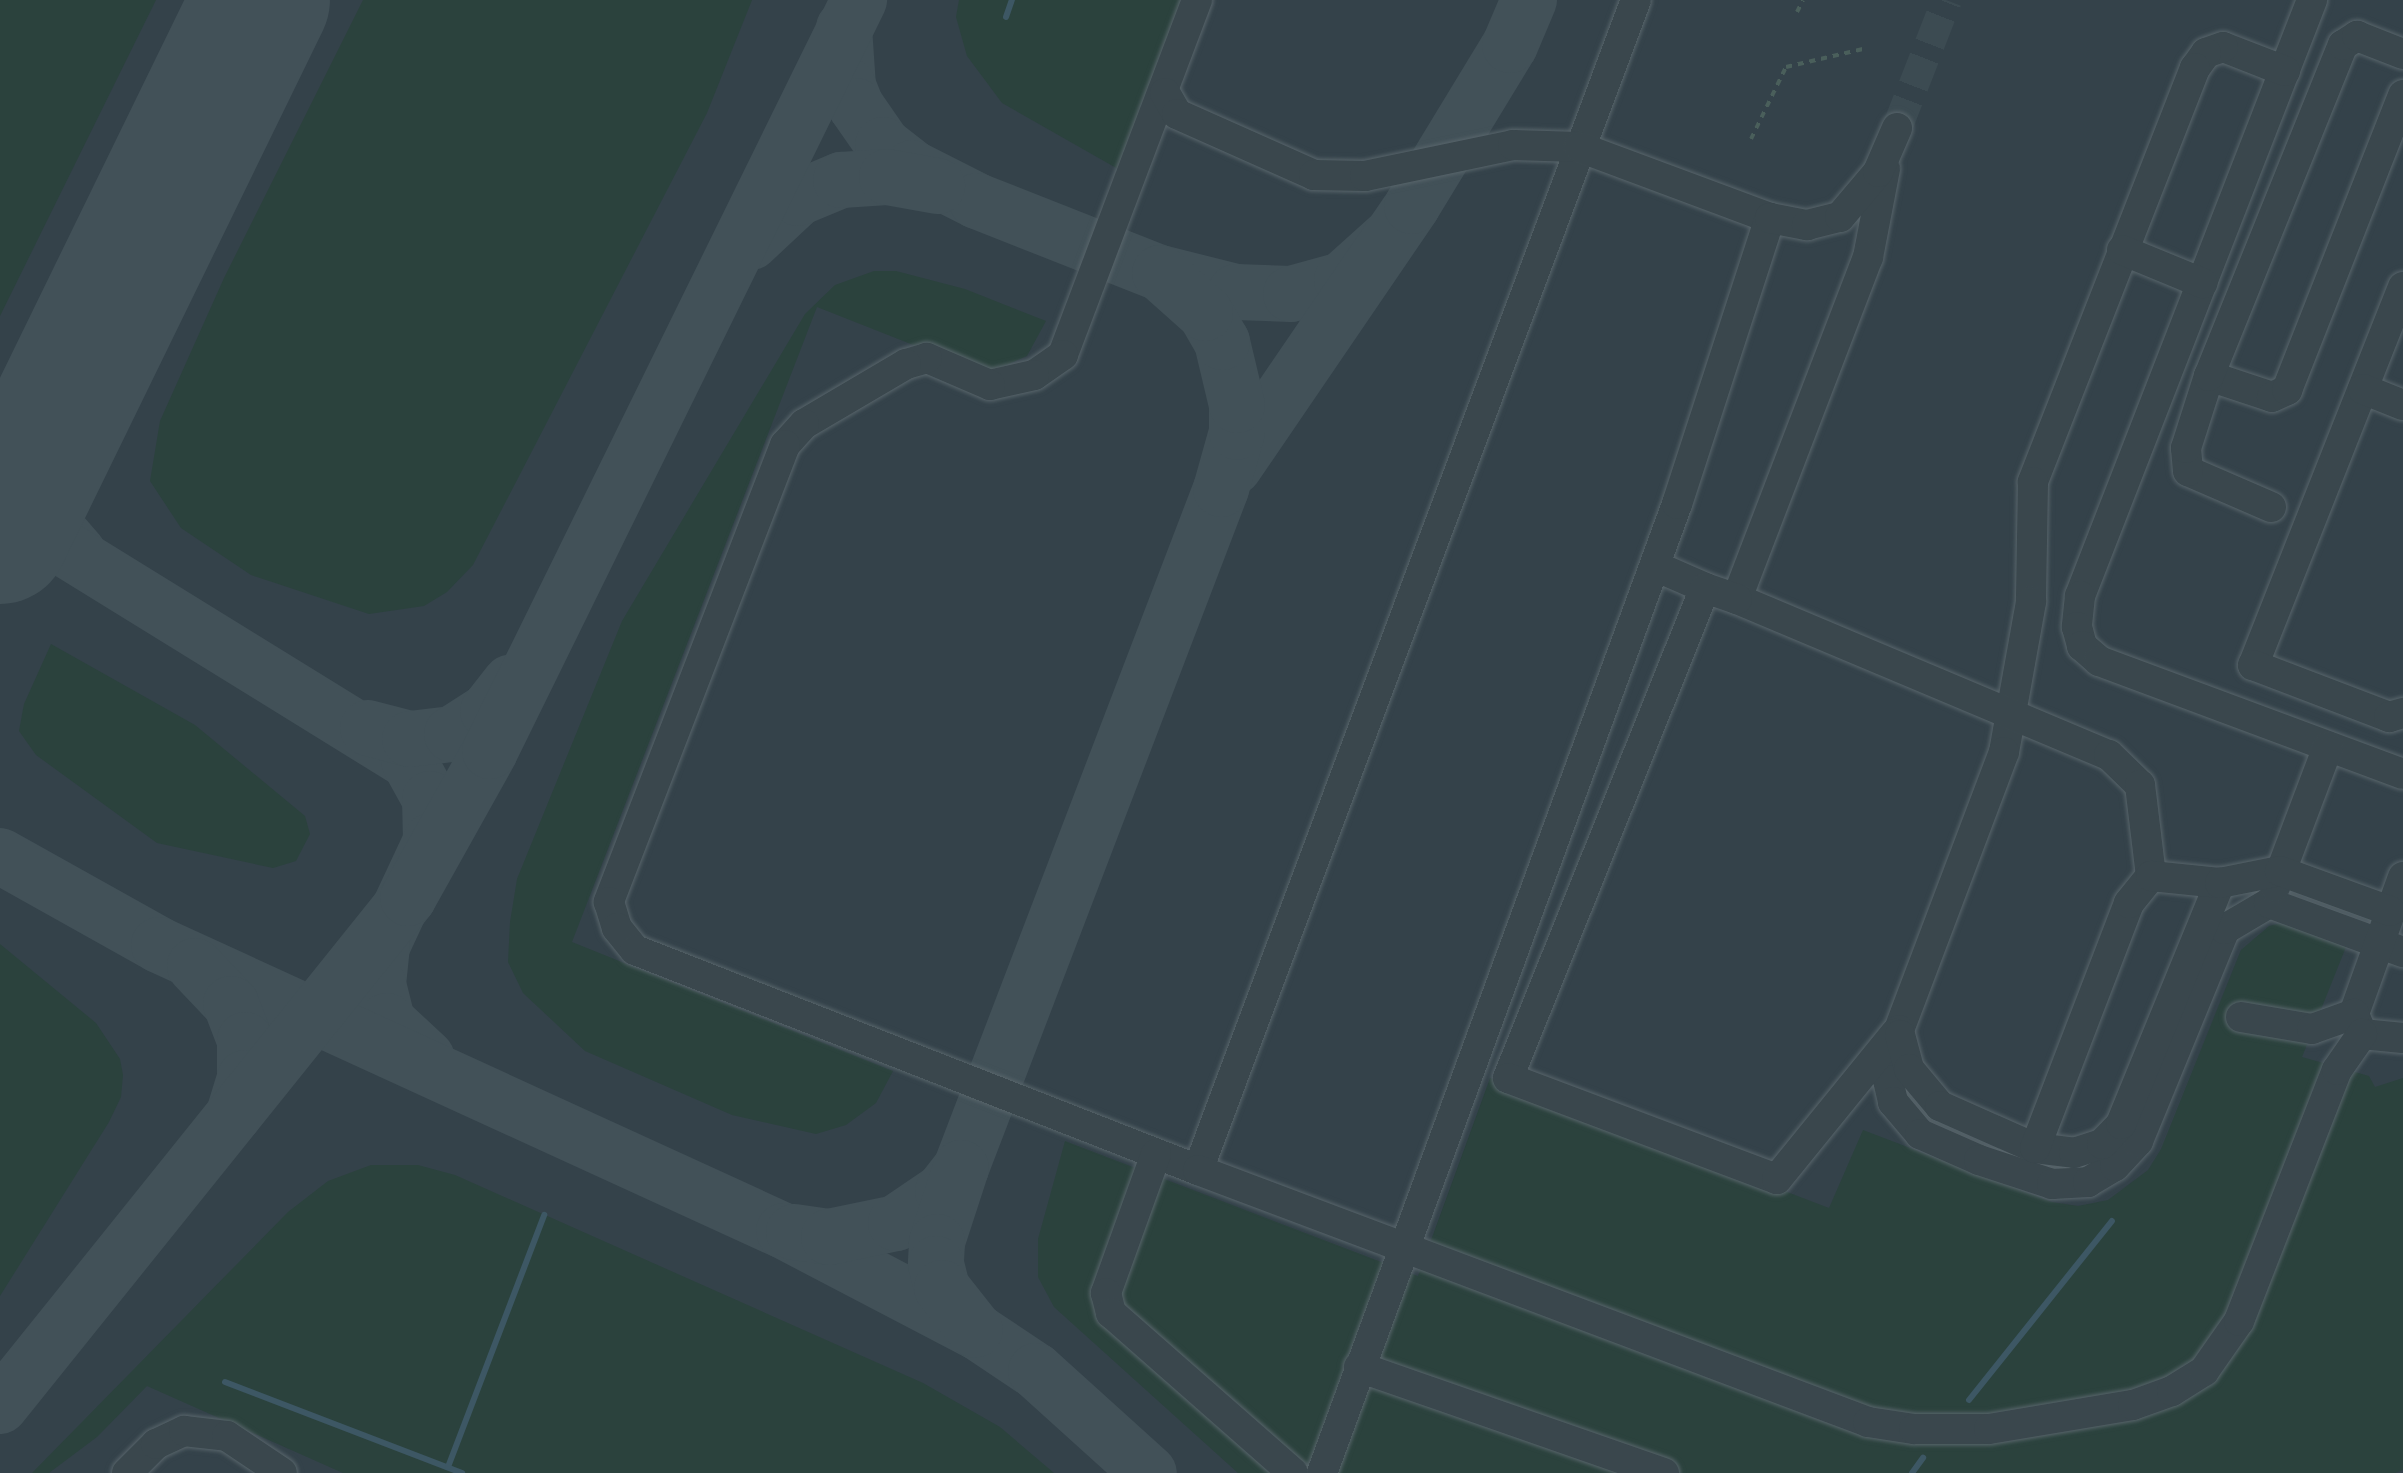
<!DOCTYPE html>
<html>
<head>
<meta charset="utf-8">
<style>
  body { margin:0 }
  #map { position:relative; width:2403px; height:1473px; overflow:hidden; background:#27363d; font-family:"DejaVu Sans",sans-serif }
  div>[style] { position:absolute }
  .airport>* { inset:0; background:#34424a; transform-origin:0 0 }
  .green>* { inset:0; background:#2b423d }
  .stream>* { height:6px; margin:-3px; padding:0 3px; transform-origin:3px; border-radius:3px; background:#3d5764 }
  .taxiway>* { height:56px; margin:-28px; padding:0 28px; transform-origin:28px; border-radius:28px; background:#425158 }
  .runway>* { height:138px; margin:-69px; padding:0 69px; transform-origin:69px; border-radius:69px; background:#425158 }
  .minor-tunnel>* { height:30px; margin-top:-15px; transform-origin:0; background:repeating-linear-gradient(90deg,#3c4b52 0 30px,transparent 0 45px) }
  .path>* { height:4px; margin-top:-2px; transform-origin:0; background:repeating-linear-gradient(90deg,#4a5f5b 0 6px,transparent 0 12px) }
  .roads { filter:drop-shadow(0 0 2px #58656b) drop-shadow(0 0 2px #58656b) }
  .minor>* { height:30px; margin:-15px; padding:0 15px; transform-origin:15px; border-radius:15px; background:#3a474d }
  span { translate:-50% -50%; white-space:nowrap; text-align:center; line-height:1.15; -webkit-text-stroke:7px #1f2c32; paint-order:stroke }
</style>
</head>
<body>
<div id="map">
  <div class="airport">
    <i style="left:0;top:0;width:2403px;height:1473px"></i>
  </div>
  <div class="green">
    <i style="clip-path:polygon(0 0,156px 0,0 316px)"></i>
    <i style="clip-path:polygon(363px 0,752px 0,707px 113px,473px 565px,447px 592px,424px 606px,369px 614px,251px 575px,181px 528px,150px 481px,160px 421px,224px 278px)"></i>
    <i style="clip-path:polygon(959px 0,1183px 0,1118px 169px,1002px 103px,967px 56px,956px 17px)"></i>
    <i style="clip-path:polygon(874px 271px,896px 271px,965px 289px,1046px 321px,1027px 356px,995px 370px,964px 365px,817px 307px,572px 942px,893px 1071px,876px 1103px,846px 1125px,816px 1134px,732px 1115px,585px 1051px,523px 993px,508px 962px,510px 922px,517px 879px,622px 621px,805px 314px,835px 285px)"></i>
    <i style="clip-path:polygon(51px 644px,195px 725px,305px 816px,310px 834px,296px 861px,273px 868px,157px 843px,36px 755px,19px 731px,24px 704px)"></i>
    <i style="clip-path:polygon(2285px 922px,2348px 942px,2302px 1057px,2369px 1076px,2375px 1087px,2403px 1078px,2403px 1470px,2395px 1473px,1238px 1473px,1054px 1307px,1038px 1277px,1038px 1239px,1065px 1141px,1418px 1276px,1490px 1078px,1829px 1208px,1863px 1130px,2052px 1202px,2078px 1206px,2108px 1200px,2148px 1170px,2161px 1149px,2241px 950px,2269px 926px)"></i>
    <i style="clip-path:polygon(0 944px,96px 1023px,120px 1059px,123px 1075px,121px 1097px,109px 1122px,0 1296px)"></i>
    <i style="clip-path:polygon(371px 1165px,418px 1165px,455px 1175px,923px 1383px,1000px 1427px,1054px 1473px,343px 1473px,147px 1386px,97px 1437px,49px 1473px,32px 1473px,288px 1212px,328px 1181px)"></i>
  </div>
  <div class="stream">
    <i style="left:1006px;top:17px;width:18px;rotate:-71deg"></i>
    <i style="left:225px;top:1382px;width:254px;rotate:21deg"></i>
    <i style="left:1969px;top:1400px;width:229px;rotate:-51.4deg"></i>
    <i style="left:448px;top:1467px;width:270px;rotate:-69.1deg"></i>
    <i style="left:1912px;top:1473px;width:19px;rotate:-54deg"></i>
  </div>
  <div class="taxiway">
    <i style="left:844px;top:28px;width:58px;rotate:86.1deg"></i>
    <i style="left:848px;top:86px;width:22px;rotate:68deg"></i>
    <i style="left:856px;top:106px;width:47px;rotate:55.3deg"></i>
    <i style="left:883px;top:145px;width:37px;rotate:38deg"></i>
    <i style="left:912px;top:168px;width:73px;rotate:26.9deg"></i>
    <i style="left:977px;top:201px;width:197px;rotate:21.5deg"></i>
    <i style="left:1160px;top:273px;width:78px;rotate:14deg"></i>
    <i style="left:1236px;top:292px;width:55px;rotate:2.1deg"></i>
    <i style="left:1291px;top:294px;width:53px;rotate:-15.4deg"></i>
    <i style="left:1342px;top:280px;width:66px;rotate:-41.9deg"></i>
    <i style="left:751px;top:242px;width:64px;rotate:-43.1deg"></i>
    <i style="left:798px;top:198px;width:47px;rotate:-22.7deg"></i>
    <i style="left:841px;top:180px;width:46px;rotate:-3.7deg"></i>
    <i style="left:887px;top:177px;width:51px;rotate:10.2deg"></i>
    <i style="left:69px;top:392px;width:62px;rotate:109.9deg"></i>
    <i style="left:48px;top:450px;width:46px;rotate:96.2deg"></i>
    <i style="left:43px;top:496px;width:28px;rotate:72deg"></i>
    <i style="left:52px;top:523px;width:40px;rotate:49deg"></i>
    <i style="left:1234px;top:467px;width:316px;rotate:-55.7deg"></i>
    <i style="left:1412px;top:206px;width:188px;rotate:-58.7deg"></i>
    <i style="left:1510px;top:45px;width:49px;rotate:-67.1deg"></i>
    <i style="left:10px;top:515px;width:469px;rotate:31.7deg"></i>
    <i style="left:409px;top:761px;width:43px;rotate:61.1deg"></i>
    <i style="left:430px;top:799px;width:42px;rotate:88.6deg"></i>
    <i style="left:431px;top:841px;width:116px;rotate:115deg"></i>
    <i style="left:382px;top:946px;width:38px;rotate:96deg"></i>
    <i style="left:378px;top:984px;width:38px;rotate:76deg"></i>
    <i style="left:387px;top:1021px;width:54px;rotate:42.8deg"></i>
    <i style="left:368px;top:728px;width:43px;rotate:14.7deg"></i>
    <i style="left:410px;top:739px;width:42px;rotate:-6.8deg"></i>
    <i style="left:452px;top:734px;width:43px;rotate:-32.6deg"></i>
    <i style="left:488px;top:711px;width:36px;rotate:-52deg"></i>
    <i style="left:0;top:856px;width:182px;rotate:29.2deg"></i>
    <i style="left:159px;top:945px;width:687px;rotate:24.59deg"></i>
    <i style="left:784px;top:1231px;width:220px;rotate:27.6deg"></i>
    <i style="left:979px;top:1333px;width:69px;rotate:33.7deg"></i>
    <i style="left:1036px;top:1371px;width:152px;rotate:42.1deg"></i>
    <i style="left:195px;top:966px;width:52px;rotate:46.5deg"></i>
    <i style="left:231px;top:1004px;width:39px;rotate:69deg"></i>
    <i style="left:245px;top:1040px;width:38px;rotate:90deg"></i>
    <i style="left:245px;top:1078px;width:39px;rotate:107deg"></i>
    <i style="left:961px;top:1168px;width:727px;rotate:-69.05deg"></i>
    <i style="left:1221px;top:489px;width:59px;rotate:-74.3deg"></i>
    <i style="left:1237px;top:432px;width:27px;rotate:-90deg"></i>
    <i style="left:1237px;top:405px;width:65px;rotate:-103.4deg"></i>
    <i style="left:1222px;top:342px;width:34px;rotate:-120deg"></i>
    <i style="left:1205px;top:313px;width:60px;rotate:-138.4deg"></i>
    <i style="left:794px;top:1232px;width:35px;rotate:8deg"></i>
    <i style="left:829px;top:1237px;width:68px;rotate:-11.8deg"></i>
    <i style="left:896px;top:1223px;width:57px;rotate:-34.2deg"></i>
    <i style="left:943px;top:1191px;width:29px;rotate:-52deg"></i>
    <i style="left:961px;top:1168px;width:78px;rotate:108deg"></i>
    <i style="left:937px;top:1242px;width:22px;rotate:93deg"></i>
    <i style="left:936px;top:1264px;width:25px;rotate:76deg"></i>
    <i style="left:942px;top:1288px;width:53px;rotate:51.8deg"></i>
    <i style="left:0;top:1406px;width:652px;rotate:-51.23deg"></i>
    <i style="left:408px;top:898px;width:168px;rotate:-60.8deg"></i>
    <i style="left:490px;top:751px;width:837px;rotate:-63.83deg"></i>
  </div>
  <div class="runway">
    <i style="left:0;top:535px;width:595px;rotate:-63.99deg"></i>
  </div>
  <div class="minor-tunnel">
    <i style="left:1897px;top:128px;width:137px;rotate:-68.7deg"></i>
  </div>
  <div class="path">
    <i style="left:1797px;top:12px;width:13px;rotate:-63deg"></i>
    <i style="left:1751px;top:139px;width:80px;rotate:-64.1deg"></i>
    <i style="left:1786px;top:67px;width:79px;rotate:-13.2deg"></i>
  </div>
  <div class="roads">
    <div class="minor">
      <i style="left:1197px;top:0;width:379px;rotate:110.7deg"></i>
      <i style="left:1063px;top:355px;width:35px;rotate:145deg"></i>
      <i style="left:1034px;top:375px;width:45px;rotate:167.2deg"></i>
      <i style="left:990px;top:385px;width:69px;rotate:-156.8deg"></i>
      <i style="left:927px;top:358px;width:22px;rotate:164deg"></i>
      <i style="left:906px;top:364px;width:118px;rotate:149.5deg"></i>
      <i style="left:804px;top:424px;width:28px;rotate:132deg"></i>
      <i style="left:785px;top:445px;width:490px;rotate:111.1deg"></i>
      <i style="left:609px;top:902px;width:27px;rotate:73deg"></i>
      <i style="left:617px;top:928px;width:28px;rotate:51deg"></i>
      <i style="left:635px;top:950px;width:604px;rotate:21.34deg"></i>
      <i style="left:1198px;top:1170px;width:1249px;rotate:-69.48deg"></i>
      <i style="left:2312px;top:0;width:640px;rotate:111.27deg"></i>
      <i style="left:2080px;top:596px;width:31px;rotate:96deg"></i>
      <i style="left:2077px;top:627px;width:20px;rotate:75deg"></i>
      <i style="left:2082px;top:646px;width:23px;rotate:41deg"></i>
      <i style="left:2099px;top:661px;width:324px;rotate:20.4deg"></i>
      <i style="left:2285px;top:71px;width:66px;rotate:-158.8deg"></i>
      <i style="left:2223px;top:47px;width:18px;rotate:161deg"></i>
      <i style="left:2206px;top:53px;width:19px;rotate:126deg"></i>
      <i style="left:2195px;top:68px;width:445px;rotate:111.4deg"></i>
      <i style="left:2033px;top:482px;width:120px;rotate:91deg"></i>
      <i style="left:2031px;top:602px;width:152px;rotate:100.2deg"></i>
      <i style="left:2004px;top:752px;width:297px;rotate:110.7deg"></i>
      <i style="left:1899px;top:1030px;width:51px;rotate:102.4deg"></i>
      <i style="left:1888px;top:1080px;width:23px;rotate:77deg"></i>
      <i style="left:1893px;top:1102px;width:42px;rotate:49.8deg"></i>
      <i style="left:1920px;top:1134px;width:64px;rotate:23.8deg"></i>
      <i style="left:1979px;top:1160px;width:77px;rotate:18.2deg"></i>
      <i style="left:2052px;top:1184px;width:36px;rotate:-3deg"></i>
      <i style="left:2088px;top:1182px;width:31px;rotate:-31deg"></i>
      <i style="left:2115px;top:1166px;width:34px;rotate:-47deg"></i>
      <i style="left:2138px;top:1141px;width:229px;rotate:-67.7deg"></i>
      <i style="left:2225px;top:929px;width:51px;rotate:-30.6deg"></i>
      <i style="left:2269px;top:903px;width:143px;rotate:20.1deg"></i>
      <i style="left:1165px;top:93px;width:24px;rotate:60deg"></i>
      <i style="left:1177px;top:114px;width:150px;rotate:24deg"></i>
      <i style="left:1314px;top:175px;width:51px;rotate:1.1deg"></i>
      <i style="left:1365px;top:176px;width:151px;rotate:-11.8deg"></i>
      <i style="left:1513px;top:145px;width:66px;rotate:1.7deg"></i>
      <i style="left:1579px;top:147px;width:204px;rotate:20.4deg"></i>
      <i style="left:1885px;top:169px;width:90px;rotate:100.9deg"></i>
      <i style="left:1868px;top:257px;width:366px;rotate:111deg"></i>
      <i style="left:1737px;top:599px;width:403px;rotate:22.8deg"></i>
      <i style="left:2109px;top:755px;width:43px;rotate:44.1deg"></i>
      <i style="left:2140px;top:785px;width:92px;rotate:83.1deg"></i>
      <i style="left:2122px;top:250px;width:87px;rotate:22.4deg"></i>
      <i style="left:2403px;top:287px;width:407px;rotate:111.6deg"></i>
      <i style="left:2253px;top:665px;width:146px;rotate:20.9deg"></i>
      <i style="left:2389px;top:717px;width:15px;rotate:-16deg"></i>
      <i style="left:2209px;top:376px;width:66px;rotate:18.4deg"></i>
      <i style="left:2272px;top:397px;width:17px;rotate:-25deg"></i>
      <i style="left:2287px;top:390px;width:317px;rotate:-68.5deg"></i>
      <i style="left:2363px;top:389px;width:43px;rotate:21.8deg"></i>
      <i style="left:2271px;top:507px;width:90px;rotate:-156.6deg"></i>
      <i style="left:2188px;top:471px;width:23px;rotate:-95deg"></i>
      <i style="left:2186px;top:448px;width:76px;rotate:-72.3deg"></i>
      <i style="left:2209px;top:376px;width:357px;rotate:-68deg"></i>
      <i style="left:2343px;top:45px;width:17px;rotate:-33deg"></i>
      <i style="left:2357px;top:36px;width:49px;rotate:21.4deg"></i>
      <i style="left:1655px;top:566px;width:55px;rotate:23.7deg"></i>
      <i style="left:1737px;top:599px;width:34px;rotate:-161deg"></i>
      <i style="left:1705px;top:588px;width:528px;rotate:111.9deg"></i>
      <i style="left:1508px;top:1078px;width:287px;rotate:20.6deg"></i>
      <i style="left:1777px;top:1179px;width:187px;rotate:-50.9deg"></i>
      <i style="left:2403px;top:877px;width:145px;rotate:109.7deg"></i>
      <i style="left:2354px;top:1014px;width:22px;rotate:68deg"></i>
      <i style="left:2362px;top:1034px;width:41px;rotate:5.6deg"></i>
      <i style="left:2275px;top:887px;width:150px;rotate:-69.3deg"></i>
      <i style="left:2241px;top:1017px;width:72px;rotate:9.6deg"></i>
      <i style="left:2312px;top:1029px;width:45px;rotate:-19.7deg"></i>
      <i style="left:1900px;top:1035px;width:35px;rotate:75deg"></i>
      <i style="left:1909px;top:1069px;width:48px;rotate:50deg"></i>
      <i style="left:1940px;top:1106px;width:104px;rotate:23.9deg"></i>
      <i style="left:2035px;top:1148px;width:39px;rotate:7deg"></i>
      <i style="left:2074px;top:1153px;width:29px;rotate:-18deg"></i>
      <i style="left:2102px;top:1144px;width:28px;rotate:-46deg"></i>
      <i style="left:2121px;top:1124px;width:261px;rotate:-67.7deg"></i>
      <i style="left:2035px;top:1148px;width:262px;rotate:-69deg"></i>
      <i style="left:2129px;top:903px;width:35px;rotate:-51deg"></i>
      <i style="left:2151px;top:876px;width:69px;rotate:5.8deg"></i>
      <i style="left:2220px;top:883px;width:61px;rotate:-11.3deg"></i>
      <i style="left:2280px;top:871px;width:117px;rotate:20deg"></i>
      <i style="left:1156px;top:1154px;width:148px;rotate:109.8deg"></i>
      <i style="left:1106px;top:1293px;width:21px;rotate:76deg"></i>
      <i style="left:1111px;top:1313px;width:242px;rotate:41.3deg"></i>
      <i style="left:1198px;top:1170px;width:716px;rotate:20.61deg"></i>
      <i style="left:1868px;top:1422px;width:47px;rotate:8.7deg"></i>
      <i style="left:1914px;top:1429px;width:75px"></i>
      <i style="left:1989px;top:1429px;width:146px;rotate:-9.5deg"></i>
      <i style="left:2133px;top:1405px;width:41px;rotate:-19.7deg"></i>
      <i style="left:2172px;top:1391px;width:38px;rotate:-32deg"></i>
      <i style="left:2204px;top:1371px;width:61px;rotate:-55deg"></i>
      <i style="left:2239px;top:1321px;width:269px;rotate:-68.7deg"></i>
      <i style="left:2337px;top:1070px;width:44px;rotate:-55.2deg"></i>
      <i style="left:1359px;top:1367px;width:323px;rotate:19.2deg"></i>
      <i style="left:127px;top:1473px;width:41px;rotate:-45deg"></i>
      <i style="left:156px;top:1444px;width:31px;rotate:-25deg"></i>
      <i style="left:184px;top:1431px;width:43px;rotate:6.6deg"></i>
      <i style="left:227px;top:1436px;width:66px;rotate:33.9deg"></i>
      <i style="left:1322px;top:1473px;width:1032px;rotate:-69.88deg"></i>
      <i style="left:1677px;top:504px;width:301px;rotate:-72deg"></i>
      <i style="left:1770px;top:218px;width:38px;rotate:11deg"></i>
      <i style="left:1807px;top:225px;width:34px;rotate:-14deg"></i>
      <i style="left:1840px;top:217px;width:59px;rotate:-49.8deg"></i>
      <i style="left:1878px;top:172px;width:48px;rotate:-66.6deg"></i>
    </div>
  </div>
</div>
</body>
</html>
